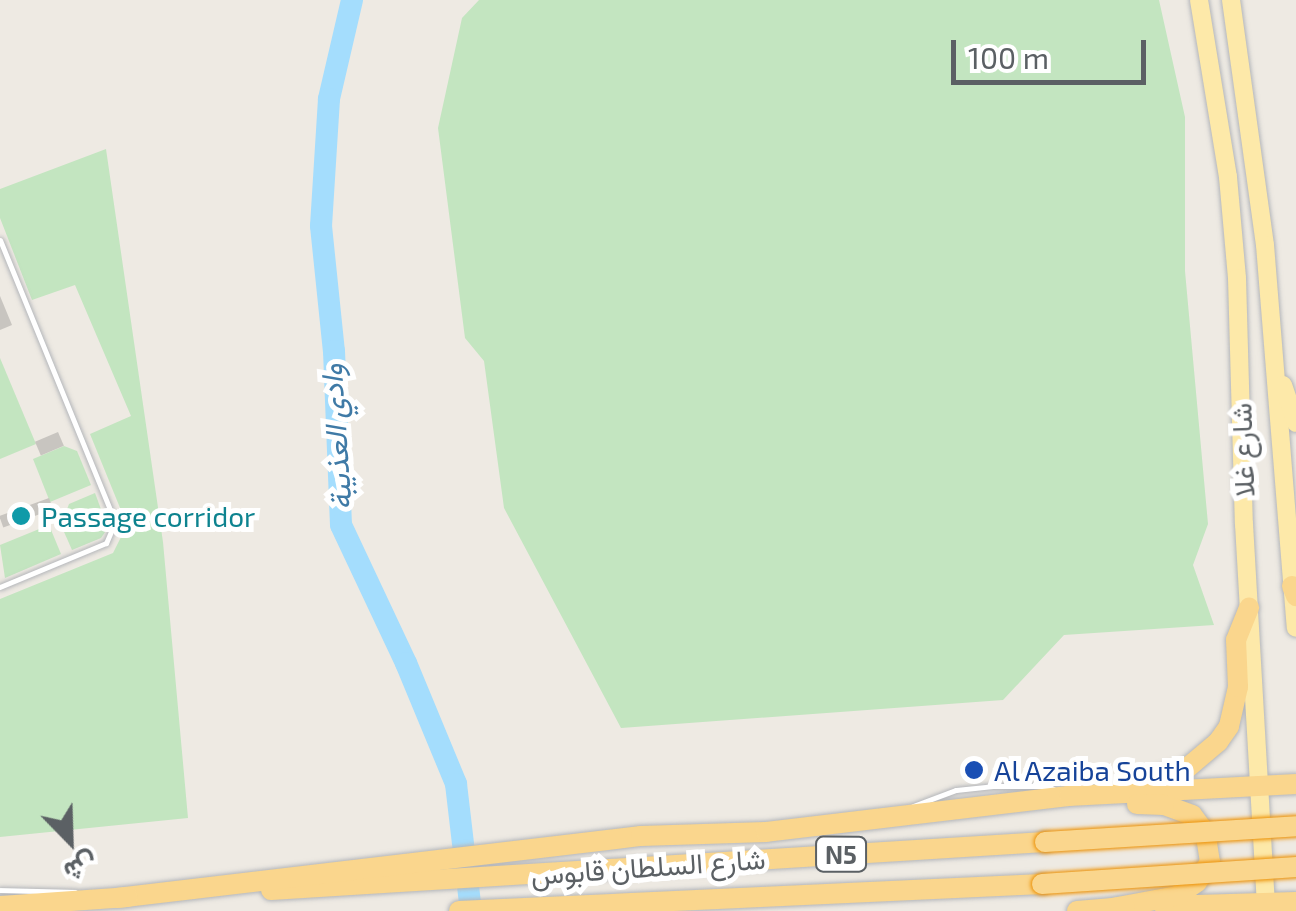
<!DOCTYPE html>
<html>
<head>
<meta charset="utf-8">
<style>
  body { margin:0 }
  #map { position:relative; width:1296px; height:911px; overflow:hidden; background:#eeeae3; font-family:"Exo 2",Vazirmatn,sans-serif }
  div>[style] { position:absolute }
  .green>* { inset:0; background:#c3e5c0 }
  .river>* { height:22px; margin:-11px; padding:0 11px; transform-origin:11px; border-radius:11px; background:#a4ddfd }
  .building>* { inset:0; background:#c8c5c0; transform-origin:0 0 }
  .roads { filter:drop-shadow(0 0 2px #b4b6ba) drop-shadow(0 0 2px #b4b6ba) }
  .lane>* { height:5px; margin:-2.5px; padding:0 2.5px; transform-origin:2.5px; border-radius:2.5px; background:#fff }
  .primary>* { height:18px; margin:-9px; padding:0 9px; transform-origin:9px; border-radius:9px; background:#fde9a9 }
  .highway>* { height:20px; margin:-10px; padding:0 10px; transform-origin:10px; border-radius:10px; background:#fad68d }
  .bridges { filter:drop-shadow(0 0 2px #ec9105) drop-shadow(0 0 2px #ec9105) }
  .highway-bridge>* { height:20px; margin:-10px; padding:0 10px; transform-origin:10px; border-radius:10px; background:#fad68d }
  .dots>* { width:28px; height:28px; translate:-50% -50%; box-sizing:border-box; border:5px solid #fff; border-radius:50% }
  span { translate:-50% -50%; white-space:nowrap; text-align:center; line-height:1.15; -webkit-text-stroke:10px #fff; paint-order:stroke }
  .shield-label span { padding:2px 8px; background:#fff; border:2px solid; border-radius:8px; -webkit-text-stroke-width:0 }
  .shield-label { font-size:25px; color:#5b6064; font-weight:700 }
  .street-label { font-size:28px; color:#5b6064 }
  .culture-label { font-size:28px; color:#0d838f }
  .left { translate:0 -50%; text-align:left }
  .transit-label { font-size:28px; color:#164399 }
  .water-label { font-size:30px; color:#3f7aa6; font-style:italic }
  .north { position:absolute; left:20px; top:791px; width:100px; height:100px; -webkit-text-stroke:8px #fff; paint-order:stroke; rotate:157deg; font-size:28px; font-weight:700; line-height:40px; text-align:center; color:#5b6064 }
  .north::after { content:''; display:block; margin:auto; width:35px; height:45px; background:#5b6064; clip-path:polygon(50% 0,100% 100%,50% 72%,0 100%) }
  .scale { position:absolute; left:951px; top:40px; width:195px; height:45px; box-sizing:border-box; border:5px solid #5b6064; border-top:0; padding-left:12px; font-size:30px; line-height:35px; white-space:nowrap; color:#5b6064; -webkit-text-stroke:8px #fff; paint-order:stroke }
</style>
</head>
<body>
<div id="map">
  <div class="green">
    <i style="clip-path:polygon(479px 0,1159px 0,1185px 117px,1185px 271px,1208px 524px,1193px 565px,1214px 625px,1064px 635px,1003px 700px,621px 728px,504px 508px,484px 361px,465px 338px,438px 128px,462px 18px)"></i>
    <i style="clip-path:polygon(106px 149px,163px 542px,188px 818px,0 837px,0 599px,113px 553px,127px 525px,90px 434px,131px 416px,75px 285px,32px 300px,0 218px,0 189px)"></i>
    <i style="clip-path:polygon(0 358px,36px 444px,0 459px)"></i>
    <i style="clip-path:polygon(64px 446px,77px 451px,91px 485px,50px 502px,33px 459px)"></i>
    <i style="clip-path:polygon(95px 493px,108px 528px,101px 538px,72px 550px,61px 525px,69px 504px)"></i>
    <i style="clip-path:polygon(49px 525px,61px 554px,5px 578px,0 545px)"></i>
  </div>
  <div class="river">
    <i style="left:352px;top:0;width:102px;rotate:103.1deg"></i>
    <i style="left:329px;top:99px;width:127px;rotate:93.6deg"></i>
    <i style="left:321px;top:226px;width:126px;rotate:84.1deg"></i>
    <i style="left:334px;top:351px;width:174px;rotate:87.7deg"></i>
    <i style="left:341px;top:525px;width:153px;rotate:64.8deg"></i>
    <i style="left:406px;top:663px;width:131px;rotate:67.5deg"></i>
    <i style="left:456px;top:784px;width:128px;rotate:83.3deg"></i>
  </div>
  <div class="building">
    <i style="clip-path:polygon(0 296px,12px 325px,0 330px)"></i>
    <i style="left:58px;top:432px;width:15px;height:25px;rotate:67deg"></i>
    <i style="left:49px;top:498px;width:12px;height:53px;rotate:70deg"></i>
  </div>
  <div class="roads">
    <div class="lane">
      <i style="left:0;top:240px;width:305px;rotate:67.8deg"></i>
      <i style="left:115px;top:522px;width:23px;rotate:113deg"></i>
      <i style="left:106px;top:543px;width:115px;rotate:157.5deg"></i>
      <i style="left:913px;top:806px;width:46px;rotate:-20.4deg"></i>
      <i style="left:956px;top:790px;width:37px;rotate:-6deg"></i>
      <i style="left:993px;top:786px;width:55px"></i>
      <i style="left:1048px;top:786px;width:10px;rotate:29deg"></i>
      <i style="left:0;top:890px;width:75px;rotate:1.5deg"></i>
    </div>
    <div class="primary">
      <i style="left:1199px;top:0;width:179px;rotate:80.7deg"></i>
      <i style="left:1228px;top:177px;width:101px;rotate:84.9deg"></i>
      <i style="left:1237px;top:278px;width:246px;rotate:88.4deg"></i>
      <i style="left:1244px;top:524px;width:388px;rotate:86.7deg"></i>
      <i style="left:1231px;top:0;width:247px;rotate:82.1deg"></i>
      <i style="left:1265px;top:245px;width:384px;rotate:85.4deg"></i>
      <i style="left:1283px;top:385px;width:40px;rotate:71.1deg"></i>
    </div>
    <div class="highway">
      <i style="left:1292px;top:586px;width:11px;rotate:68deg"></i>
      <i style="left:1135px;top:783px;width:53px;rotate:-15.4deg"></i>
      <i style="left:1186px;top:769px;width:42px;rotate:-40.2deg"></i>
      <i style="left:1218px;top:742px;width:19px;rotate:-55deg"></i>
      <i style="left:1229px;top:726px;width:40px;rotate:-77deg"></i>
      <i style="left:1238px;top:687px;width:47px;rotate:-92.4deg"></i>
      <i style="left:1236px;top:640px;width:35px;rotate:-68deg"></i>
      <i style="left:271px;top:890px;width:775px;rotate:-3.55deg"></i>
      <i style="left:117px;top:898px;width:528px;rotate:-6.75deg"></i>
      <i style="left:641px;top:836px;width:125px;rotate:-1.8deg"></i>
      <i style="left:766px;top:832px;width:305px;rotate:-6.8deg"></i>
      <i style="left:1069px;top:796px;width:227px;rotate:-3deg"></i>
      <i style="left:0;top:906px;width:128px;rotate:-4deg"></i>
      <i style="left:1164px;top:906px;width:132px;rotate:-1.7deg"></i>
      <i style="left:1112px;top:908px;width:66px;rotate:-10.5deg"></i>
      <i style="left:1177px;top:896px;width:24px;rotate:-35deg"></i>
      <i style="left:1197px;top:882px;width:24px;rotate:-57deg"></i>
      <i style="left:1210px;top:862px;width:30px;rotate:-99deg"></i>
      <i style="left:1205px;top:832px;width:21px;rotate:-127deg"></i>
      <i style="left:1192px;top:815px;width:30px;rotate:-160deg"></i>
      <i style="left:1164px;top:805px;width:27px;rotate:-178deg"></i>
      <i style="left:459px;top:911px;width:584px;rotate:-2.65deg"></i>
      <i style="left:1077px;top:911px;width:48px;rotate:-4.8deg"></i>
    </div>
  </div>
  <div class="bridges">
    <div class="highway-bridge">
      <i style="left:1045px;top:842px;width:252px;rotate:-3.6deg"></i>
      <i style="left:1042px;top:884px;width:255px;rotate:-3.8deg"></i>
    </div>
  </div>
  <div class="dots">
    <i style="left:21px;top:516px;background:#0f9aa8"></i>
    <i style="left:974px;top:770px;background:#1a4fb4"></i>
  </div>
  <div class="shield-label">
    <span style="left:841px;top:854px">N5</span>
  </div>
  <div class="street-label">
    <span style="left:1242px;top:450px;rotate:-92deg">شارع غلا</span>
    <span style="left:648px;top:866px;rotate:-4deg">شارع السلطان قابوس</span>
  </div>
  <div class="culture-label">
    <span class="left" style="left:41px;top:516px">Passage corridor</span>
  </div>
  <div class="transit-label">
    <span class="left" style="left:994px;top:770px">Al Azaiba South</span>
  </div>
  <div class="water-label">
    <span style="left:335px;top:437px;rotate:-94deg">وادي العذيبة</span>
  </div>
  <div class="north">ش</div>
  <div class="scale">100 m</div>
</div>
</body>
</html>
